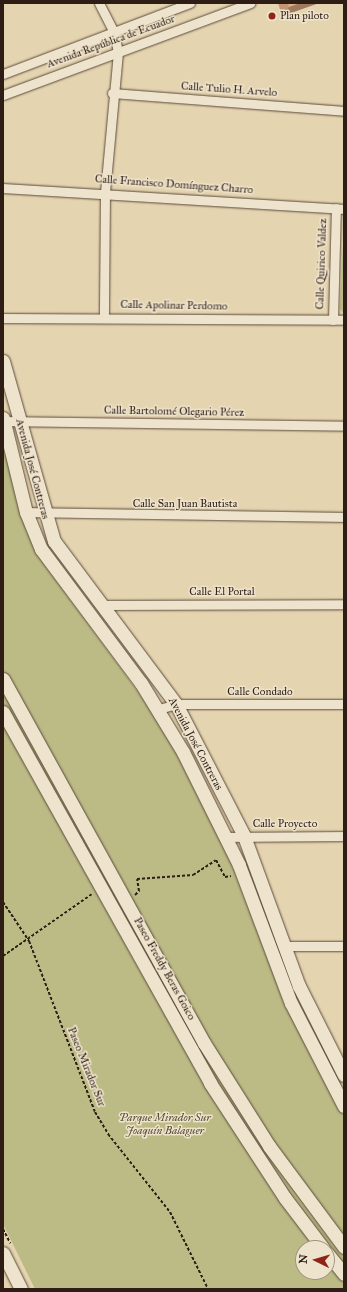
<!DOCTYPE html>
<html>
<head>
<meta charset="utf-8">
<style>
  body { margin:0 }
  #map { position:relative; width:347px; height:1292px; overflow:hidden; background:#e5d4b0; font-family:"IM FELL Great Primer",serif }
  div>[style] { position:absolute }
  .green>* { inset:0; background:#bcbb86 }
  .path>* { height:2px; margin-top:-1px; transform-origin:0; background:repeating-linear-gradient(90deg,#2d1d14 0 3px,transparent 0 5px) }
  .roads { filter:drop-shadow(0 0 1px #5b4b3b) drop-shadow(0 0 1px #5b4b3b) }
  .street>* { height:9px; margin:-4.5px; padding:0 4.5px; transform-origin:4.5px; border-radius:4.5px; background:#eee3cc }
  .secondary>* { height:13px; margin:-6.5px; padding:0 6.5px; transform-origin:6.5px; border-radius:6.5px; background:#eee3cc }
  .wall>* { inset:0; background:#c29673 }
  .shaded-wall>* { inset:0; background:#9e7a5e }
  .building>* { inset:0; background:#e1ae86 }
  .dots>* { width:11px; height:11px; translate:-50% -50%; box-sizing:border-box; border:2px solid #eee3cc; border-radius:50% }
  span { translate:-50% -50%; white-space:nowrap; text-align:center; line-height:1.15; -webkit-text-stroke:3px #eee3cc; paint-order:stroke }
  .poi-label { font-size:11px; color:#2d1d14 }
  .left { translate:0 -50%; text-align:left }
  .street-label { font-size:11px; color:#2d1d14 }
  .park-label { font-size:11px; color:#584c36; font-style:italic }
  .frame { position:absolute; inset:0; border:4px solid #2d1d14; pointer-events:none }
  .north { position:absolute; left:295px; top:1240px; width:40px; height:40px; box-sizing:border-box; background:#eee3cc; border:1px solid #a19482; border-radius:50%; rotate:275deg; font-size:11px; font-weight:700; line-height:16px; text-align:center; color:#2d1d14 }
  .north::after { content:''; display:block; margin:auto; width:14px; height:18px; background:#8f2418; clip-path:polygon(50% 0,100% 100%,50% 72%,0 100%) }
</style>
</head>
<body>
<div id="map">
  <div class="green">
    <i style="clip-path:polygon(344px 222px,344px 314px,340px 309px)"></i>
    <i style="clip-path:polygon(evenodd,3px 443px,41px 560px,161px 723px,223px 842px,286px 1006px,344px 1116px,344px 1289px,35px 1289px,3px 1224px,3px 443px,303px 1248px,327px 1248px,327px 1272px,303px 1272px,303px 1248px)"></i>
  </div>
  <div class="path">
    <i style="left:135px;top:895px;width:6px;rotate:-45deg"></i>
    <i style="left:139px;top:891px;width:12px;rotate:-99deg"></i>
    <i style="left:137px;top:879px;width:56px;rotate:-4.1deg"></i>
    <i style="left:193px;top:875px;width:27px;rotate:-33deg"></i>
    <i style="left:216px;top:860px;width:19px;rotate:62deg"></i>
    <i style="left:225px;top:877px;width:6px;rotate:-9deg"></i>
    <i style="left:3px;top:902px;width:47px;rotate:56.3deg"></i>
    <i style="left:29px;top:941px;width:183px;rotate:68.9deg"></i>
    <i style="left:95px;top:1112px;width:26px;rotate:59deg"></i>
    <i style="left:108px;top:1134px;width:100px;rotate:51.5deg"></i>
    <i style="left:170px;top:1212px;width:86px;rotate:63.7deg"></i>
    <i style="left:3px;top:956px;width:108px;rotate:-34.9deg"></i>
    <i style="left:3px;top:1229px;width:16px;rotate:63deg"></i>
  </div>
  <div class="roads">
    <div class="street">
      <i style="left:99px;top:3px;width:33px;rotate:63deg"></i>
      <i style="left:114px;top:32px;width:20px;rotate:79deg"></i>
      <i style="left:118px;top:52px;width:142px;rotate:95.3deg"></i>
      <i style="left:105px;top:193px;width:125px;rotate:90.5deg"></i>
      <i style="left:3px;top:74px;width:200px;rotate:-20.8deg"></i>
      <i style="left:112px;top:93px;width:233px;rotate:4.4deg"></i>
      <i style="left:3px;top:95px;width:264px;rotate:-20.4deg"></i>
      <i style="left:3px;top:188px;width:342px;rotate:3.5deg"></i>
      <i style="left:3px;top:318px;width:341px;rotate:0.3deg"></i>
      <i style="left:333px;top:320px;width:112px;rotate:-88.5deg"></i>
      <i style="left:4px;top:421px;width:340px;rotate:0.8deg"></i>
      <i style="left:26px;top:512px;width:318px;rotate:0.9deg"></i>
      <i style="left:101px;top:605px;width:243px;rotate:-0.2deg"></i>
      <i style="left:159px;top:709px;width:18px;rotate:-16deg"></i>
      <i style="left:176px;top:704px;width:168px"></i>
      <i style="left:226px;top:837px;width:118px;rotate:-0.5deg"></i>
      <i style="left:284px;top:946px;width:60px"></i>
    </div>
    <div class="secondary">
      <i style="left:3px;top:361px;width:187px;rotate:74.2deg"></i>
      <i style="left:54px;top:541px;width:204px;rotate:53.2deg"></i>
      <i style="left:176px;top:704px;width:148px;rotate:62.7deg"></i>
      <i style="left:244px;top:836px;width:160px;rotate:69.9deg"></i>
      <i style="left:299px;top:986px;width:100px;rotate:63.2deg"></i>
      <i style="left:3px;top:418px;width:97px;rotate:76.3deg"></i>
      <i style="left:26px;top:512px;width:40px;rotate:68deg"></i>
      <i style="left:41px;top:549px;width:167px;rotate:53.3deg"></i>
      <i style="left:141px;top:683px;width:81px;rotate:58.7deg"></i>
      <i style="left:183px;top:752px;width:126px;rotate:63.6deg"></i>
      <i style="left:239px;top:865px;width:147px;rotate:69.4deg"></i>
      <i style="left:291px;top:1003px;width:116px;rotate:62.8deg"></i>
      <i style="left:3px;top:679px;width:416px;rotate:61.1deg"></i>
      <i style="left:204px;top:1043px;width:122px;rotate:57.7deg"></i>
      <i style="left:269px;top:1146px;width:126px;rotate:53.4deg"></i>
      <i style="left:3px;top:712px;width:425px;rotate:60.8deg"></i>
      <i style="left:210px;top:1083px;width:137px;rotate:56.9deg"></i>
      <i style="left:285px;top:1198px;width:63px;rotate:52.8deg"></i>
      <i style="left:3px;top:1253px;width:40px;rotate:63.4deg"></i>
      <i style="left:327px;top:1253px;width:27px;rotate:51deg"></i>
    </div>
  </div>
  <div class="wall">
    <i style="clip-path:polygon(278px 3px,319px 3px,282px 16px)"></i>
  </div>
  <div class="shaded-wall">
    <i style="clip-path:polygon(300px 3px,319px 3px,282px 16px,289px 7px)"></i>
  </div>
  <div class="building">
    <i style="clip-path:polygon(288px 3px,300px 3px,289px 7px)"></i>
  </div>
  <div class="dots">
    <i style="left:272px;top:16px;background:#8f2418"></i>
  </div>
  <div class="poi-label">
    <span class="left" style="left:280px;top:16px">Plan piloto</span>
  </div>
  <div class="street-label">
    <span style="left:111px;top:42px;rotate:-20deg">Avenida República de Ecuador</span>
    <span style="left:229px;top:90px;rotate:4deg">Calle Tulio H. Arvelo</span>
    <span style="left:174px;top:185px;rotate:4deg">Calle Francisco Domínguez Charro</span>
    <span style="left:322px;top:264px;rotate:-88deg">Calle Quirico Valdez</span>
    <span style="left:174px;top:306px;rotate:1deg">Calle Apolinar Perdomo</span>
    <span style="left:174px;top:412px;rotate:1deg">Calle Bartolomé Olegario Pérez</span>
    <span style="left:32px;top:469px;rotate:75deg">Avenida José Contreras</span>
    <span style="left:185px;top:504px">Calle San Juan Bautista</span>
    <span style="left:222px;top:592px">Calle El Portal</span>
    <span style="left:260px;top:692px">Calle Condado</span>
    <span style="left:195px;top:744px;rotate:62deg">Avenida José Contreras</span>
    <span style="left:285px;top:824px">Calle Proyecto</span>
    <span style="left:164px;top:969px;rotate:61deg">Paseo Freddy Beras Goico</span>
    <span style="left:86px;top:1067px;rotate:68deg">Paseo Mirador Sur</span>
  </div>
  <div class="park-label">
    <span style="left:165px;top:1125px">Parque Mirador Sur<br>Joaquín Balaguer</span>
  </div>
  <div class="frame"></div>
  <div class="north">N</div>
</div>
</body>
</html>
